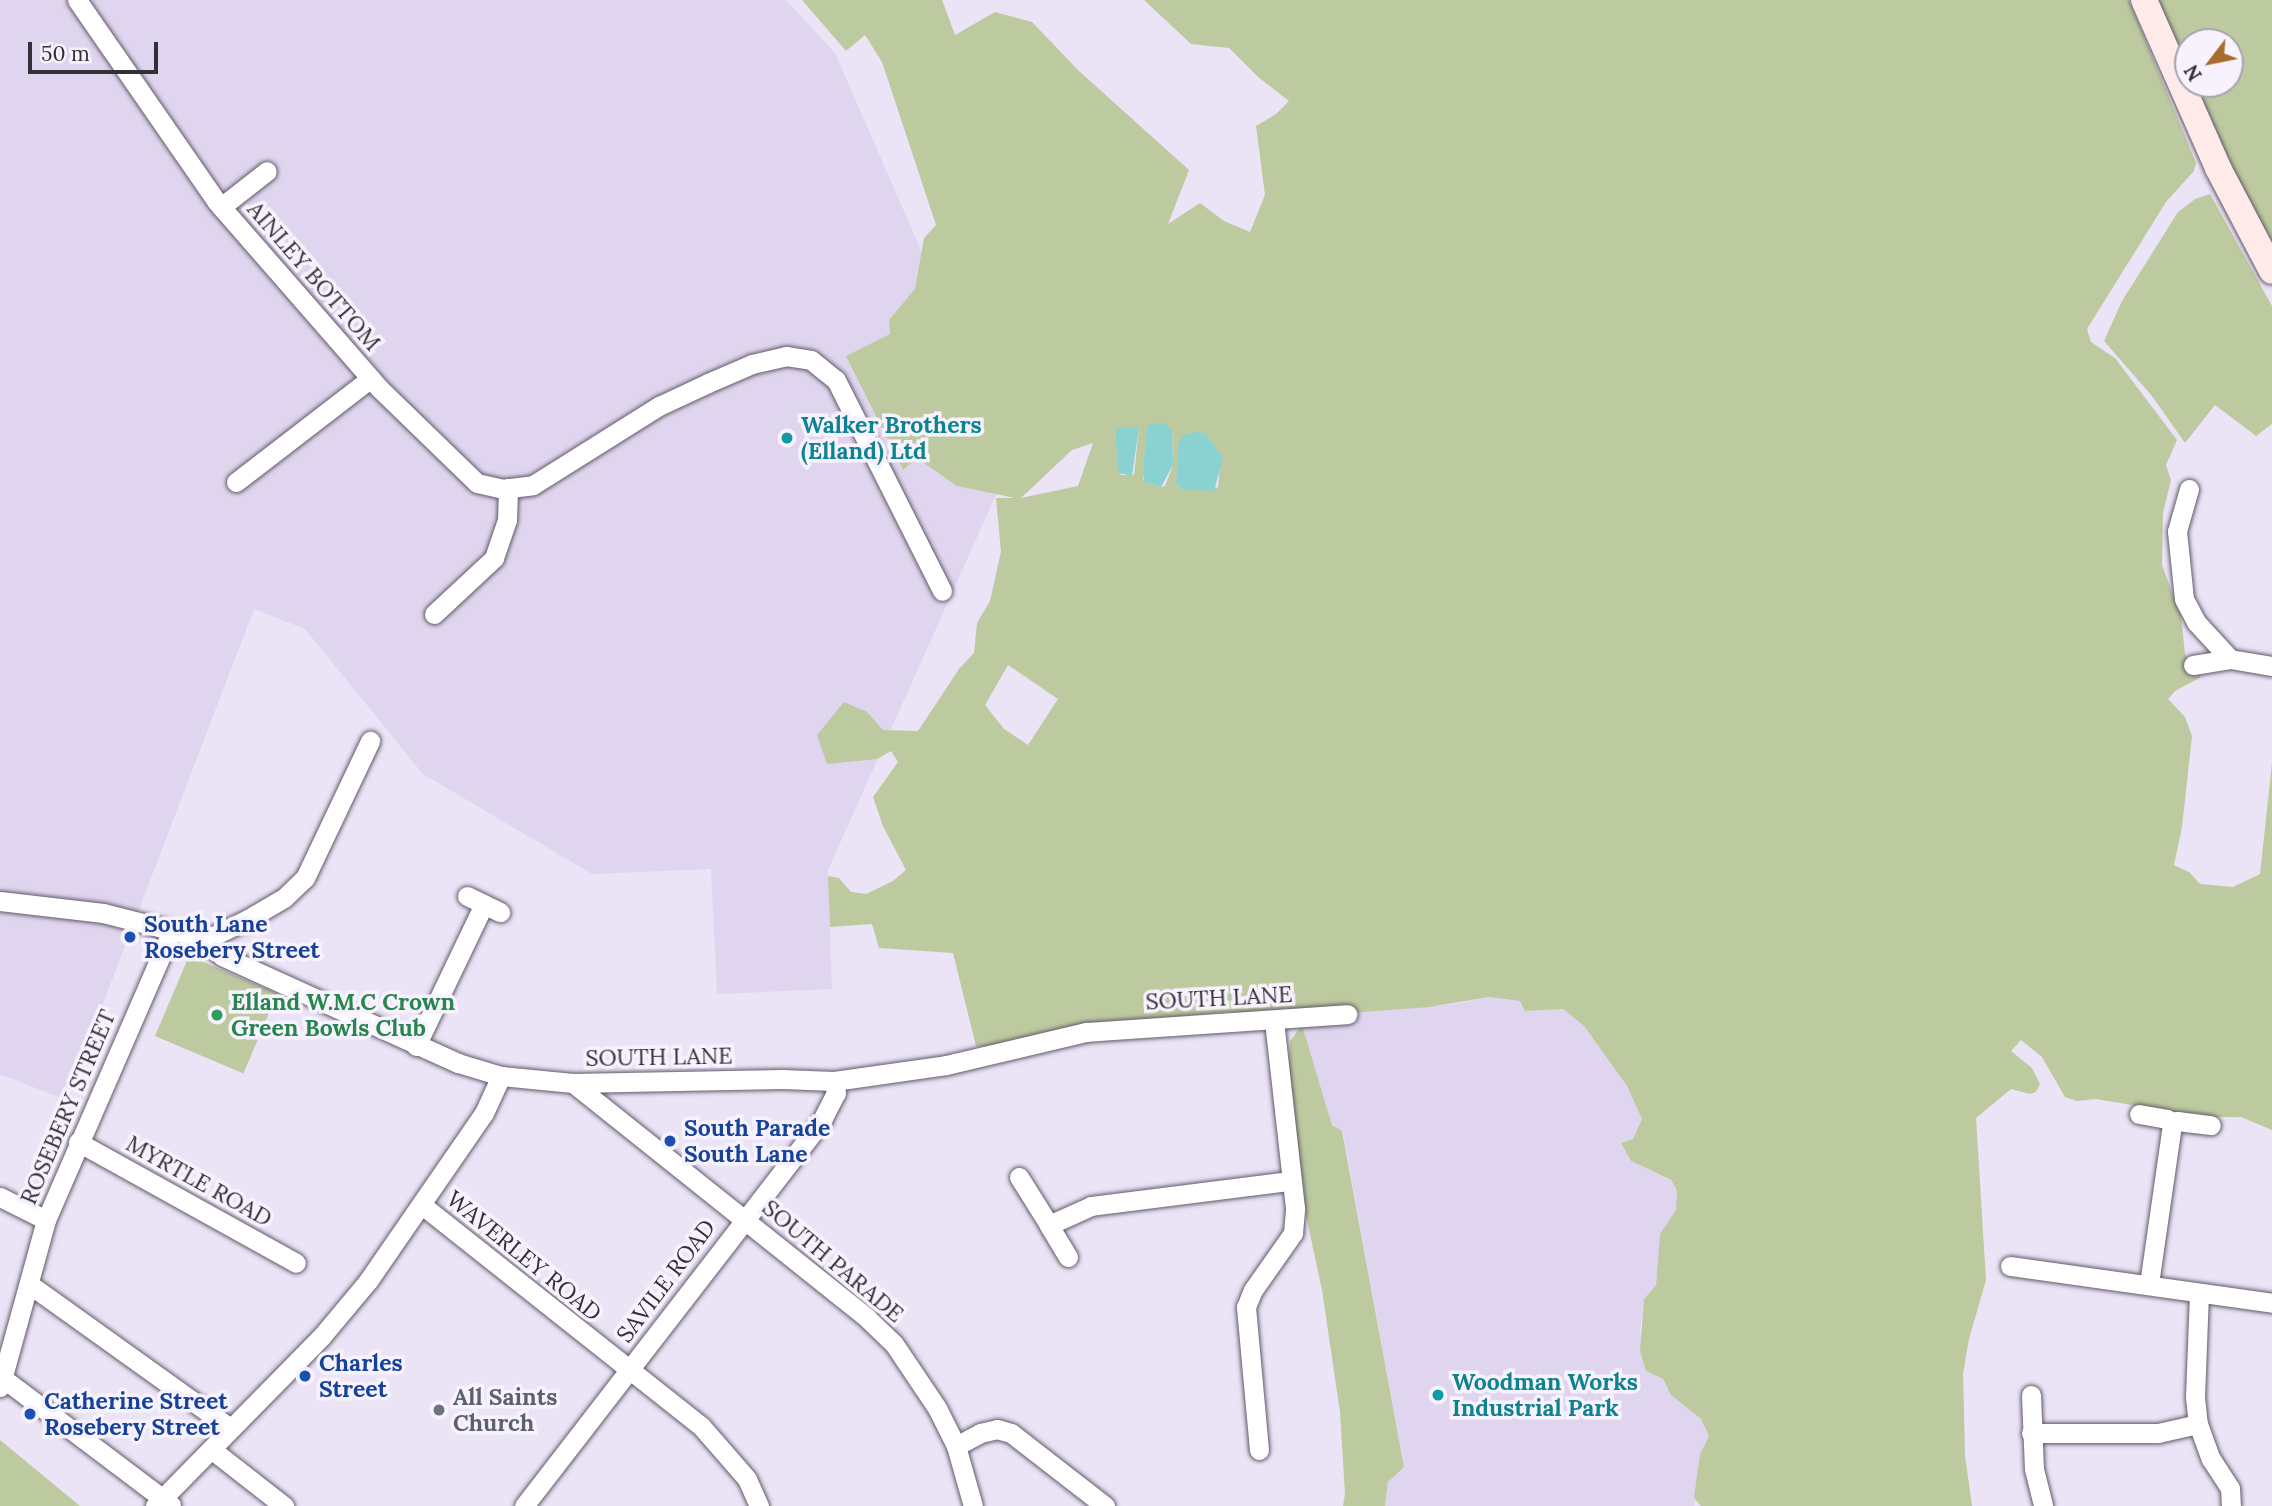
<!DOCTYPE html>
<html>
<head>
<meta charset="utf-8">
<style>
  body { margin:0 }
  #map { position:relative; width:2272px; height:1506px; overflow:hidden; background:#ebe3f6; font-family:Lora,serif }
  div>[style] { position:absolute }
  .built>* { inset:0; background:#e0d5ee }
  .green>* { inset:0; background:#bdcaa0; transform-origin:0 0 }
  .water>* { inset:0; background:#8ad2d2 }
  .roads { filter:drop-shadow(0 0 2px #615a6a) drop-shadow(0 0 2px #615a6a) }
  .street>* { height:19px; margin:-9.5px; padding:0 9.5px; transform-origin:9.5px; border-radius:9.5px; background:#fff }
  .secondary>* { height:26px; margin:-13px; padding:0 13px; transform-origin:13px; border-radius:13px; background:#ffeaea }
  .dots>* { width:19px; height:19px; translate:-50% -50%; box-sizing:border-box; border:4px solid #f7f2fd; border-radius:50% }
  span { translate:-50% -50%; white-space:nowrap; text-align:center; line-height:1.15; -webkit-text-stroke:7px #f7f2fd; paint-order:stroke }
  .street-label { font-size:23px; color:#322f36 }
  .culture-label { font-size:23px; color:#0d838f; font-weight:700 }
  .left { translate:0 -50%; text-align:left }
  .transit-label { font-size:23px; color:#164399; font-weight:700 }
  .leisure-label { font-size:23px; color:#27864d; font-weight:700 }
  .worship-label { font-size:23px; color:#5b616d; font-weight:700 }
  .north { position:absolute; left:2174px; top:28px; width:70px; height:70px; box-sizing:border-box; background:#f7f2fd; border:2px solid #a8a4ad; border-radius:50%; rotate:238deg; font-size:19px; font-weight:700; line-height:28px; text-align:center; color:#322f36 }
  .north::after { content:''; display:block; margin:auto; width:24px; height:32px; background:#a86c2e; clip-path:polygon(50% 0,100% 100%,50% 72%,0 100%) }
  .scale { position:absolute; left:28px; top:42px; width:130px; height:32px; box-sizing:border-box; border:4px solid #322f36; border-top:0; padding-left:9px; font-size:21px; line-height:24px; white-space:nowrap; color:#322f36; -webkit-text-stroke:5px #f7f2fd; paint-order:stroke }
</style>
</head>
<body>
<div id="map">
  <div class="built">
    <i style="clip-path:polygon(0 0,786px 0,835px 53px,1012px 459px,828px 870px,832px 989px,717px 994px,711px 869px,592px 874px,423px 774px,305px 629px,254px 609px,66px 1100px,0 1074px)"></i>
    <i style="clip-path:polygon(1489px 997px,1520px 1001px,1525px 1011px,1563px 1009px,1584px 1026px,1627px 1086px,1642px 1119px,1633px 1139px,1621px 1143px,1631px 1161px,1671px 1181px,1677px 1191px,1676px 1210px,1660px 1234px,1656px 1285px,1644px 1299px,1640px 1331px,1646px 1371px,1663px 1379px,1671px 1395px,1701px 1419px,1709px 1436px,1700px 1454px,1694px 1506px,1385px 1506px,1388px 1482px,1404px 1466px,1343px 1132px,1332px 1125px,1302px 1025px,1347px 1014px,1455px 1004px)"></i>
  </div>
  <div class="green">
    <i style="clip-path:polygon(evenodd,802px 0,942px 0,955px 35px,995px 12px,1032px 22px,1079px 71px,1189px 170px,1168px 224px,1200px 203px,1224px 221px,1250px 232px,1265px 195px,1256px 126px,1276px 114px,1289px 101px,1258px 77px,1229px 48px,1191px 44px,1144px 0,2129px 0,2196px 163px,2194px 171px,2166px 202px,2087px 329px,2091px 342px,2115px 358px,2177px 440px,2166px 465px,2171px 480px,2163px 513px,2162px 565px,2181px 616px,2185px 654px,2201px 677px,2175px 691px,2168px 699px,2185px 717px,2192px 736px,2182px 827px,2174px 865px,2189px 872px,2200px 884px,2233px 887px,2260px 874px,2272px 763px,2272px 1130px,2241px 1117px,2204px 1117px,2096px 1099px,2077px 1101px,2065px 1097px,2042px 1057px,2021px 1040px,2011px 1051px,2032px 1068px,2040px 1084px,2036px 1092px,2030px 1094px,2011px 1089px,1976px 1118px,1986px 1280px,1969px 1339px,1963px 1374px,1965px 1455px,1972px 1506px,1701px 1506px,1694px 1498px,1700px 1454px,1709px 1436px,1701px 1419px,1671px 1395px,1663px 1379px,1646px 1371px,1640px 1351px,1644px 1299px,1656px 1285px,1660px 1234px,1676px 1210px,1677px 1191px,1671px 1180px,1631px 1161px,1621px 1143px,1633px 1139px,1642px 1119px,1627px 1086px,1584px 1026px,1563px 1009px,1525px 1011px,1520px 1001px,1489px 997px,1429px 1007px,1302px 1017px,1226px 1012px,1106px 1023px,1004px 1047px,976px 1046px,953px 953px,879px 948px,872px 924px,830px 927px,828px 876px,839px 878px,851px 892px,866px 894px,893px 881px,906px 870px,883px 826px,873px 797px,898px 762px,891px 751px,877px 759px,827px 764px,817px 735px,844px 702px,867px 712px,883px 730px,918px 731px,959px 669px,974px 653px,977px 623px,990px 601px,1001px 552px,996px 498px,1015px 498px,957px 486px,917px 458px,903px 470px,846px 356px,890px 334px,889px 320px,915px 289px,924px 238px,936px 225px,882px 62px,865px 35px,846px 51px,802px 0,1147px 426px,1172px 430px,1173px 465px,1165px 486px,1161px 487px,1144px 482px,1143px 478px,1147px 426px,802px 0,1139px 428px,1134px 475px,1121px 475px,1115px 431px,1139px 428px,802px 0,1093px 443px,1078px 486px,1021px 498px,1072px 450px,1093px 443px,802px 0,1220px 465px,1218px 488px,1176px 476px,1178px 470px,1220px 465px,802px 0,1008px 665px,1058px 699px,1028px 745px,1004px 729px,985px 705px,1008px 665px)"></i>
    <i style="clip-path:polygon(2157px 0,2272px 0,2272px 249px,2191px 84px,2230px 84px,2230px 42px,2188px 42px,2188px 78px)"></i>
    <i style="clip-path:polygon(2210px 194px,2272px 306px,2272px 424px,2256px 436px,2215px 405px,2185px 443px,2152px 396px,2104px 341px,2122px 301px,2178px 212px,2195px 199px)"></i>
    <i style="left:189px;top:956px;width:96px;height:87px;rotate:23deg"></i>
    <i style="clip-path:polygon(1302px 1025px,1332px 1125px,1342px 1131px,1404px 1467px,1388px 1482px,1385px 1506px,1343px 1506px,1345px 1494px,1340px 1412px,1322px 1290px,1304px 1206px,1289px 1064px,1290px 1041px)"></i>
    <i style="clip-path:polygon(0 1440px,80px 1506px,0 1506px)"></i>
  </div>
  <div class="water">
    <i style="clip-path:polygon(1163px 422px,1172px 430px,1173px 465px,1161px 487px,1144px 482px,1143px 471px,1147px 425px)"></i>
    <i style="clip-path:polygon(1123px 427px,1139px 428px,1132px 476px,1119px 473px,1115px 431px)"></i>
    <i style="clip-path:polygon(1193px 432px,1205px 433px,1223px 458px,1214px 491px,1181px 489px,1176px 482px,1179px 442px,1183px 436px)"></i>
  </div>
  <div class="roads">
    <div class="street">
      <i style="left:77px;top:0;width:244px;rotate:55.3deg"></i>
      <i style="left:216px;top:201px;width:249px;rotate:48.9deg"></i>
      <i style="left:380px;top:389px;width:135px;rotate:44.1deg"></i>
      <i style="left:477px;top:483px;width:26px;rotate:13deg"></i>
      <i style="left:502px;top:489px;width:31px;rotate:-7deg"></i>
      <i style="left:533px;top:485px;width:149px;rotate:-32.1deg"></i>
      <i style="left:659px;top:406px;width:54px;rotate:-25.1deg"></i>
      <i style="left:708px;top:383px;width:48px;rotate:-23.4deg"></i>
      <i style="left:752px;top:364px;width:35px;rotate:-13deg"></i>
      <i style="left:786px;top:356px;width:25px;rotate:9deg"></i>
      <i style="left:811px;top:360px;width:32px;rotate:39deg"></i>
      <i style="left:836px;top:380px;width:236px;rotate:63.3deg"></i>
      <i style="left:221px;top:207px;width:58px;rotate:-38deg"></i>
      <i style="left:236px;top:482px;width:170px;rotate:-37.6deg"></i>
      <i style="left:2189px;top:489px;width:44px;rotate:105.9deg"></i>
      <i style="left:2177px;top:531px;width:68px;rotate:84.1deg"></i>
      <i style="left:2184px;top:599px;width:26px;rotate:62deg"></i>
      <i style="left:2196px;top:622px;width:50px;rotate:47.4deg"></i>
      <i style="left:434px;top:614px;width:82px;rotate:-43deg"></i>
      <i style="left:494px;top:558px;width:40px;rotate:-71.1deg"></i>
      <i style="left:507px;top:520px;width:32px;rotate:-88deg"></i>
      <i style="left:2193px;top:665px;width:37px;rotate:-9deg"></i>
      <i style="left:2230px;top:659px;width:43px;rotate:9.5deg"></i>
      <i style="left:467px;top:896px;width:37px;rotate:26deg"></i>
      <i style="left:0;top:901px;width:104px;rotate:6.6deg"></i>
      <i style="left:103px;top:913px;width:98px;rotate:14.2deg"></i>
      <i style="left:198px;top:937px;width:31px;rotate:38deg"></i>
      <i style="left:222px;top:956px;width:259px;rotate:24.4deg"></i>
      <i style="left:458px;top:1063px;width:45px;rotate:16.8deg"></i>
      <i style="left:501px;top:1076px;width:72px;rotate:5.6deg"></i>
      <i style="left:573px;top:1083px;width:209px;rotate:-1.1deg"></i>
      <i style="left:782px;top:1079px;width:52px;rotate:2.2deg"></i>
      <i style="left:834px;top:1081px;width:113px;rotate:-8.1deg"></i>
      <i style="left:946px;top:1065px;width:144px;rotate:-13.3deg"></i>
      <i style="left:1086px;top:1032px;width:262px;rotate:-3.9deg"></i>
      <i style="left:198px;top:937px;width:13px"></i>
      <i style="left:211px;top:937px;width:41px;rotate:-25.9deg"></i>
      <i style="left:248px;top:919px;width:42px;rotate:-30.3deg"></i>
      <i style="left:284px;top:898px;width:29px;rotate:-44deg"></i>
      <i style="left:305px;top:878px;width:152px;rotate:-64.6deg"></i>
      <i style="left:416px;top:1046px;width:157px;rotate:-64.4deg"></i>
      <i style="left:573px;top:1083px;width:376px;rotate:38.6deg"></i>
      <i style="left:867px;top:1318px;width:37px;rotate:44deg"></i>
      <i style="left:894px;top:1344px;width:77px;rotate:56.1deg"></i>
      <i style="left:937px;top:1408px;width:42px;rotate:63.4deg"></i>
      <i style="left:956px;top:1446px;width:62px;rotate:74.2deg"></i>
      <i style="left:2139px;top:1114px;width:28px;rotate:10deg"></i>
      <i style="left:2167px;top:1119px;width:7px;rotate:45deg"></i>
      <i style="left:2172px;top:1124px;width:6px;rotate:-31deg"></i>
      <i style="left:2177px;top:1121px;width:34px;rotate:7deg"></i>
      <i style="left:78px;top:1142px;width:249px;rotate:29deg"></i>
      <i style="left:1019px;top:1177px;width:57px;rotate:58deg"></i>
      <i style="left:0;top:1197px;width:51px;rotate:26.6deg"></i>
      <i style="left:422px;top:1205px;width:356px;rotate:38.4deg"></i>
      <i style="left:701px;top:1426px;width:70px;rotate:49deg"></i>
      <i style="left:747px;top:1479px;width:30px;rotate:66deg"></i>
      <i style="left:1068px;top:1257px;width:37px;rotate:-121deg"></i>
      <i style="left:1049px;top:1225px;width:46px;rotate:-24.3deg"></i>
      <i style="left:1091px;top:1206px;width:201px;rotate:-7.2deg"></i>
      <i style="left:2010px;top:1266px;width:265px;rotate:8deg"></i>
      <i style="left:29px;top:1284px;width:247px;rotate:35.6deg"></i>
      <i style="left:2149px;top:1284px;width:162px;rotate:-81.8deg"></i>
      <i style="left:2199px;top:1293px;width:104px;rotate:92.2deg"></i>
      <i style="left:2195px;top:1397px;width:27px;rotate:84deg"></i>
      <i style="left:2198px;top:1424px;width:37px;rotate:70deg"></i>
      <i style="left:2211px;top:1459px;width:35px;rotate:57deg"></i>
      <i style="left:2230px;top:1488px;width:18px;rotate:87deg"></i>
      <i style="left:0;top:1376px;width:214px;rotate:37deg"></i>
      <i style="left:0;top:1387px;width:173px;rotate:-74.6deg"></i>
      <i style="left:46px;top:1220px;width:314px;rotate:-66.5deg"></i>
      <i style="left:2031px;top:1395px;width:74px;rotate:87.7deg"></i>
      <i style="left:2034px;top:1469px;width:38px;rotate:76deg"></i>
      <i style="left:2031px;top:1433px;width:127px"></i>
      <i style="left:2158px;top:1433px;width:41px;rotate:-12.7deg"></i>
      <i style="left:956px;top:1446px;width:27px;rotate:-28deg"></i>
      <i style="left:980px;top:1433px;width:17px;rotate:-13deg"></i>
      <i style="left:997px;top:1429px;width:15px;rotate:16deg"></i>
      <i style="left:1011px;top:1433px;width:119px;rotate:37.8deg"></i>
      <i style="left:211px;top:1449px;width:93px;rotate:38deg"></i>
      <i style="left:1259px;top:1450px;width:144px;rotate:-95.2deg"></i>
      <i style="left:1246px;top:1307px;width:18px;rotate:-68deg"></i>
      <i style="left:1253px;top:1290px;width:70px;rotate:-54.9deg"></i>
      <i style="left:1293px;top:1233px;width:25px;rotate:-85deg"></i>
      <i style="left:1295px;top:1208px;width:188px;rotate:-96.4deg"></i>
      <i style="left:155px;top:1506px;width:238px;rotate:-45.5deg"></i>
      <i style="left:322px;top:1336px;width:72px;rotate:-50.1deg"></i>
      <i style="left:368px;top:1281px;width:204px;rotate:-55.4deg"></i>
      <i style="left:484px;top:1113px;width:41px;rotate:-65.3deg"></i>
      <i style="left:524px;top:1506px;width:488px;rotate:-52.3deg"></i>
      <i style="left:822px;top:1120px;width:30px;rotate:-63deg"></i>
      <i style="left:836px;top:1093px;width:12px;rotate:-99deg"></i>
    </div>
    <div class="secondary">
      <i style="left:2144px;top:0;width:184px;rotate:66.2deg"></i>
      <i style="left:2218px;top:168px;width:116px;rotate:62.3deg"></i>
    </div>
  </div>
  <div class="dots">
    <i style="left:787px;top:438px;background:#0f9aa8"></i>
    <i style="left:130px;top:937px;background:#1a4fb4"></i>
    <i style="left:217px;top:1015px;background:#2e9e5b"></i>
    <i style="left:670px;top:1141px;background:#1a4fb4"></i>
    <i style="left:305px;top:1376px;background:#1a4fb4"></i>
    <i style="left:1438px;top:1395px;background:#0f9aa8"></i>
    <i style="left:439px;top:1410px;background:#6b7280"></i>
    <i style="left:30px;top:1414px;background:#1a4fb4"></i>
  </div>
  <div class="street-label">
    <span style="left:314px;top:276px;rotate:49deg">AINLEY BOTTOM</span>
    <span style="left:1219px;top:998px;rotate:-3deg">SOUTH LANE</span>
    <span style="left:659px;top:1057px;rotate:-1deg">SOUTH LANE</span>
    <span style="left:68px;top:1107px;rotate:-67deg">ROSEBERY STREET</span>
    <span style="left:199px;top:1181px;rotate:29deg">MYRTLE ROAD</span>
    <span style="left:524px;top:1256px;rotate:39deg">WAVERLEY ROAD</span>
    <span style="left:833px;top:1261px;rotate:40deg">SOUTH PARADE</span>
    <span style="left:666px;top:1281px;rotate:-53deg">SAVILE ROAD</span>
  </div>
  <div class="culture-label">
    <span class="left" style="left:801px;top:438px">Walker Brothers<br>(Elland) Ltd</span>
    <span class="left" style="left:1452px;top:1395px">Woodman Works<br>Industrial Park</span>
  </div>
  <div class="transit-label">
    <span class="left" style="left:144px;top:937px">South Lane<br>Rosebery Street</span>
    <span class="left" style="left:684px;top:1141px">South Parade<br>South Lane</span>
    <span class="left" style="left:319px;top:1376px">Charles<br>Street</span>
    <span class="left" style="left:44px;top:1414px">Catherine Street<br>Rosebery Street</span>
  </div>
  <div class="leisure-label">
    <span class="left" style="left:231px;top:1015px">Elland W.M.C Crown<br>Green Bowls Club</span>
  </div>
  <div class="worship-label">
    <span class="left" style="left:453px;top:1410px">All Saints<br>Church</span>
  </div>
  <div class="north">N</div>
  <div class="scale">50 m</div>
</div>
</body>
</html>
